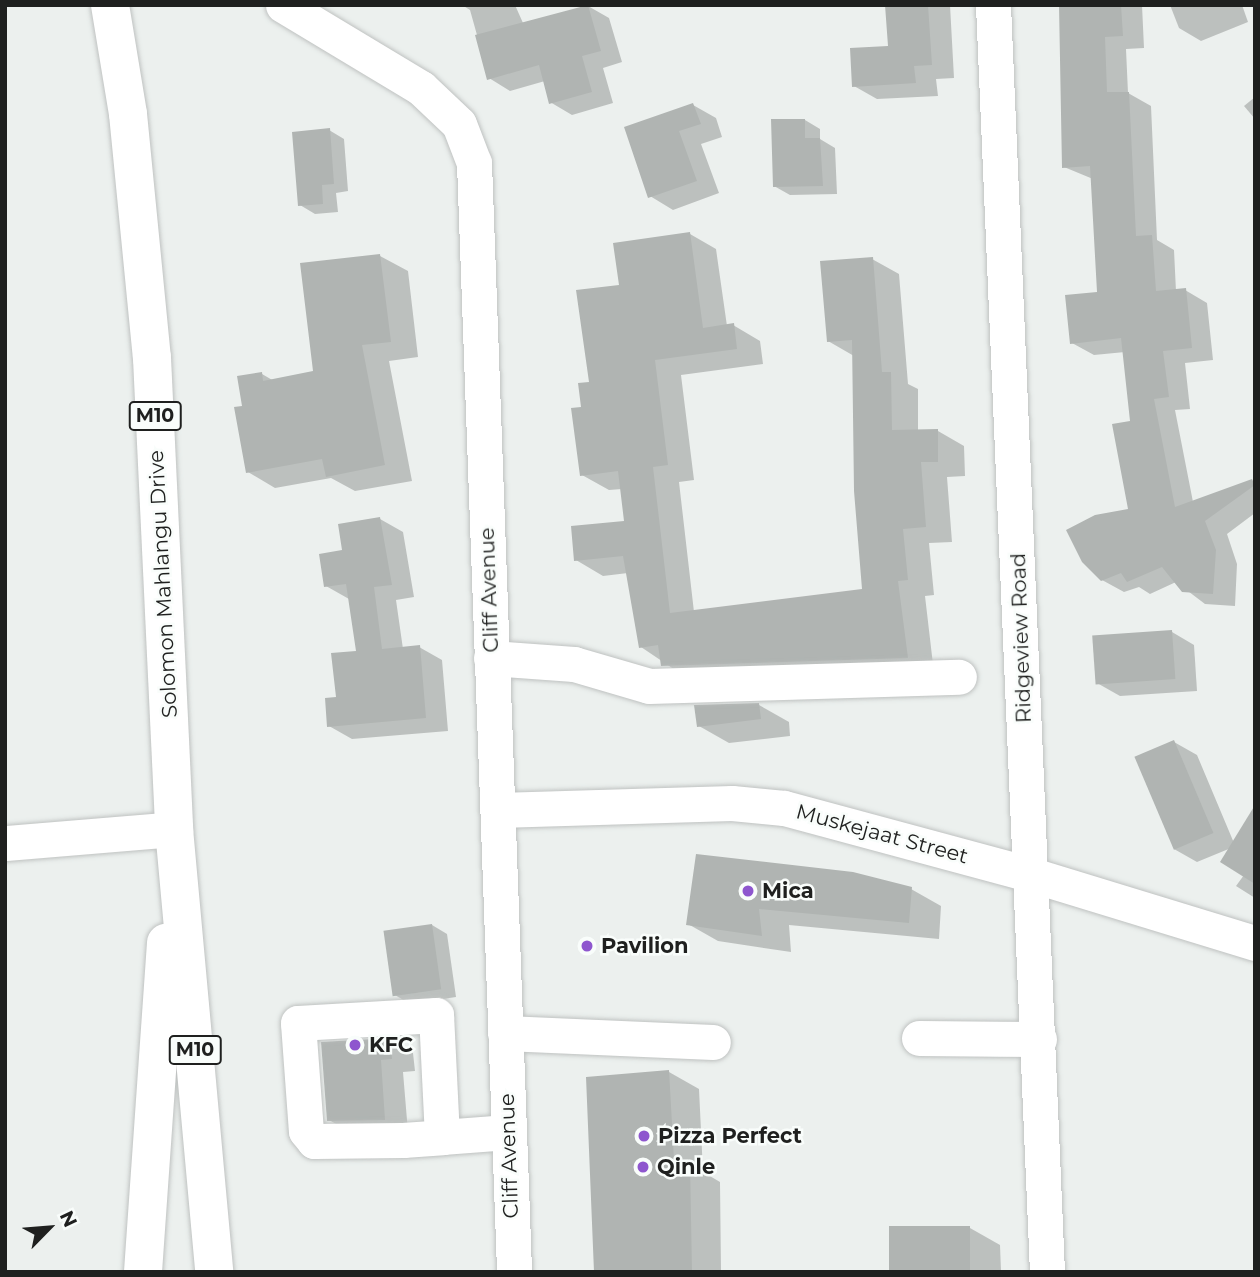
<!DOCTYPE html>
<html>
<head>
<meta charset="utf-8">
<style>
  body { margin:0 }
  #map { position:relative; width:1260px; height:1277px; overflow:hidden; background:#ecf0ee; font-family:Montserrat,sans-serif }
  div>[style] { position:absolute }
  .shadow>* { inset:0; background:#0003 }
  .building>* { inset:0; background:#b0b4b2; transform-origin:0 0 }
  .roads { filter:drop-shadow(0 0 2px #bfc2c1) drop-shadow(0 0 2px #bfc2c1) }
  .minor>* { height:35px; margin:-17.5px; padding:0 17.5px; transform-origin:17.5px; border-radius:17.5px; background:#fff }
  .major>* { height:38px; margin:-19px; padding:0 19px; transform-origin:19px; border-radius:19px; background:#fff }
  .dots>* { width:19px; height:19px; translate:-50% -50%; box-sizing:border-box; border:4px solid #f9fdfb; border-radius:50% }
  span { translate:-50% -50%; white-space:nowrap; text-align:center; line-height:1.15; -webkit-text-stroke:5px #f9fdfb; paint-order:stroke }
  .shield-label span { padding:2px 5px; background:#f9fdfb; border:2px solid; border-radius:5px; -webkit-text-stroke-width:0 }
  .shield-label { font-size:19px; color:#1f201f; font-weight:700 }
  .street-label { font-size:21px; color:#1f201f }
  .poi-label { font-size:21px; color:#1f201f; font-weight:700 }
  .left { translate:0 -50%; text-align:left }
  .frame { position:absolute; inset:0; border:7px solid #1f201f; pointer-events:none }
  .north { position:absolute; left:14px; top:1193px; width:70px; height:70px; -webkit-text-stroke:5px #f9fdfb; paint-order:stroke; rotate:65deg; font-size:19px; font-weight:700; line-height:28px; text-align:center; color:#1f201f }
  .north::after { content:''; display:block; margin:auto; width:24px; height:32px; background:#1f201f; clip-path:polygon(50% 0,100% 100%,50% 72%,0 100%) }
</style>
</head>
<body>
<div id="map">
  <div class="shadow">
    <i style="clip-path:polygon(462px 5px,515px 5px,523px 23px,588px 6px,609px 18px,622px 62px,603px 68px,613px 103px,572px 115px,550px 102px,545px 81px,510px 91px,489px 78px,470px 10px)"></i>
    <i style="clip-path:polygon(887px 5px,950px 5px,954px 78px,936px 79px,938px 96px,877px 99px,854px 86px,889px 47px)"></i>
    <i style="clip-path:polygon(1060px 5px,1142px 5px,1144px 48px,1126px 49px,1128px 93px,1151px 106px,1157px 240px,1174px 250px,1176px 291px,1185px 290px,1207px 303px,1213px 360px,1185px 363px,1190px 409px,1175px 410px,1193px 502px,1255px 483px,1255px 513px,1227px 534px,1237px 564px,1235px 606px,1205px 604px,1176px 582px,1150px 594px,1139px 587px,1124px 592px,1102px 580px,1130px 511px,1132px 422px,1125px 352px,1094px 355px,1072px 343px,1099px 293px,1093px 179px,1064px 167px)"></i>
    <i style="clip-path:polygon(1170px 5px,1242px 5px,1248px 22px,1201px 41px,1179px 28px)"></i>
    <i style="clip-path:polygon(1255px 97px,1255px 119px,1244px 106px)"></i>
    <i style="clip-path:polygon(693px 105px,716px 118px,722px 137px,701px 144px,719px 193px,673px 210px,650px 196px,626px 128px)"></i>
    <i style="clip-path:polygon(805px 120px,820px 129px,820px 139px,835px 148px,837px 194px,790px 195px,774px 186px)"></i>
    <i style="clip-path:polygon(329px 130px,344px 139px,348px 191px,336px 193px,338px 212px,315px 214px,300px 205px)"></i>
    <i style="clip-path:polygon(690px 234px,716px 249px,727px 326px,733px 325px,760px 341px,763px 364px,681px 375px,694px 480px,679px 482px,694px 612px,864px 590px,854px 356px,828px 341px,872px 259px,899px 274px,908px 384px,918px 389px,918px 431px,938px 431px,964px 446px,965px 476px,947px 477px,952px 542px,929px 543px,934px 595px,925px 596px,934px 673px,690px 680px,641px 647px,628px 573px,603px 576px,576px 560px,626px 522px,622px 489px,609px 490px,582px 475px,583px 408px,621px 286px)"></i>
    <i style="clip-path:polygon(380px 256px,408px 271px,418px 357px,389px 361px,412px 481px,355px 491px,331px 478px,275px 488px,248px 472px,244px 407px,262px 374px,274px 381px,315px 373px)"></i>
    <i style="clip-path:polygon(380px 519px,403px 532px,414px 597px,396px 600px,403px 649px,419px 647px,442px 660px,448px 731px,352px 739px,329px 726px,358px 652px,349px 599px,326px 586px,344px 552px)"></i>
    <i style="clip-path:polygon(1172px 632px,1194px 645px,1197px 691px,1120px 696px,1097px 683px)"></i>
    <i style="clip-path:polygon(759px 705px,789px 722px,790px 736px,729px 743px,699px 726px)"></i>
    <i style="clip-path:polygon(1174px 742px,1197px 755px,1234px 843px,1255px 809px,1255px 898px,1236px 886px,1244px 875px,1231px 848px,1197px 862px,1174px 849px)"></i>
    <i style="clip-path:polygon(698px 856px,911px 889px,941px 906px,939px 939px,789px 925px,791px 952px,718px 941px,688px 924px)"></i>
    <i style="clip-path:polygon(432px 925px,447px 934px,456px 997px,410px 1004px,395px 995px)"></i>
    <i style="clip-path:polygon(390px 1040px,413px 1053px,415px 1071px,403px 1072px,408px 1132px,352px 1133px,329px 1120px)"></i>
    <i style="clip-path:polygon(669px 1072px,699px 1089px,703px 1172px,720px 1182px,721px 1272px,595px 1272px)"></i>
    <i style="clip-path:polygon(970px 1228px,1000px 1245px,1001px 1272px,893px 1272px)"></i>
  </div>
  <div class="building">
    <i style="clip-path:polygon(588px 5px,601px 51px,582px 56px,592px 92px,549px 104px,539px 65px,487px 80px,475px 35px)"></i>
    <i style="clip-path:polygon(885px 5px,928px 5px,932px 65px,914px 66px,916px 83px,852px 87px,850px 48px,888px 46px)"></i>
    <i style="clip-path:polygon(1059px 5px,1121px 5px,1123px 36px,1105px 37px,1107px 92px,1129px 92px,1136px 236px,1152px 235px,1156px 291px,1186px 288px,1192px 348px,1163px 351px,1169px 397px,1154px 399px,1175px 507px,1252px 479px,1255px 485px,1205px 521px,1216px 550px,1213px 594px,1182px 592px,1162px 567px,1127px 582px,1121px 573px,1101px 581px,1082px 562px,1066px 530px,1095px 515px,1128px 509px,1112px 424px,1130px 421px,1121px 338px,1070px 344px,1065px 295px,1097px 292px,1090px 166px,1062px 168px)"></i>
    <i style="clip-path:polygon(693px 103px,701px 124px,679px 131px,697px 181px,648px 198px,624px 127px)"></i>
    <i style="clip-path:polygon(771px 119px,805px 119px,805px 138px,820px 138px,823px 186px,773px 187px)"></i>
    <i style="clip-path:polygon(330px 128px,334px 184px,322px 185px,323px 204px,298px 206px,292px 132px)"></i>
    <i style="clip-path:polygon(690px 232px,703px 328px,734px 323px,737px 349px,655px 360px,668px 465px,653px 467px,670px 613px,862px 589px,854px 491px,852px 340px,827px 342px,820px 261px,873px 257px,882px 372px,891px 372px,892px 430px,938px 429px,938px 462px,921px 462px,926px 527px,903px 529px,908px 580px,898px 581px,908px 658px,661px 666px,658px 645px,639px 648px,623px 556px,574px 561px,571px 526px,624px 521px,618px 471px,580px 476px,571px 408px,581px 407px,578px 383px,589px 382px,576px 290px,619px 285px,613px 243px)"></i>
    <i style="clip-path:polygon(380px 254px,391px 342px,362px 345px,385px 465px,326px 477px,322px 459px,246px 473px,234px 407px,242px 406px,237px 376px,262px 372px,263px 381px,313px 371px,300px 263px)"></i>
    <i style="clip-path:polygon(380px 517px,392px 585px,374px 587px,382px 649px,420px 645px,426px 718px,327px 727px,325px 698px,336px 697px,331px 653px,356px 651px,346px 584px,324px 587px,319px 554px,342px 550px,338px 524px)"></i>
    <i style="left:1172px;top:630px;width:49px;height:80px;rotate:86deg"></i>
    <i style="clip-path:polygon(759px 703px,761px 719px,697px 727px,694px 705px)"></i>
    <i style="left:1174px;top:740px;width:101px;height:43px;rotate:67deg"></i>
    <i style="clip-path:polygon(1255px 805px,1255px 884px,1220px 862px)"></i>
    <i style="clip-path:polygon(696px 854px,853px 872px,912px 887px,909px 923px,759px 909px,762px 936px,686px 925px)"></i>
    <i style="left:432px;top:924px;width:66px;height:49px;rotate:82deg"></i>
    <i style="clip-path:polygon(390px 1038px,392px 1059px,381px 1060px,385px 1120px,327px 1121px,321px 1042px)"></i>
    <i style="clip-path:polygon(669px 1070px,674px 1160px,690px 1163px,692px 1272px,594px 1272px,586px 1077px)"></i>
    <i style="left:889px;top:1226px;width:81px;height:46px"></i>
  </div>
  <div class="roads">
    <div class="minor">
      <i style="left:283px;top:5px;width:161px;rotate:31deg"></i>
      <i style="left:421px;top:88px;width:52px;rotate:43.5deg"></i>
      <i style="left:459px;top:124px;width:42px;rotate:69deg"></i>
      <i style="left:474px;top:163px;width:1110px;rotate:87.93deg"></i>
      <i style="left:993px;top:5px;width:1268px;rotate:87.56deg"></i>
      <i style="left:491px;top:658px;width:83px;rotate:4.1deg"></i>
      <i style="left:574px;top:664px;width:78px;rotate:16.3deg"></i>
      <i style="left:649px;top:686px;width:310px;rotate:-1.7deg"></i>
      <i style="left:498px;top:810px;width:234px;rotate:-1.7deg"></i>
      <i style="left:732px;top:803px;width:52px;rotate:5.5deg"></i>
      <i style="left:784px;top:808px;width:254px;rotate:15.1deg"></i>
      <i style="left:1029px;top:874px;width:236px;rotate:17deg"></i>
      <i style="left:5px;top:843px;width:170px;rotate:-4.7deg"></i>
      <i style="left:505px;top:1033px;width:208px;rotate:2.5deg"></i>
      <i style="left:919px;top:1038px;width:120px;rotate:0.5deg"></i>
      <i style="left:442px;top:1137px;width:122px;rotate:-92.8deg"></i>
      <i style="left:436px;top:1015px;width:138px;rotate:176.7deg"></i>
      <i style="left:298px;top:1023px;width:108px;rotate:85.8deg"></i>
      <i style="left:306px;top:1131px;width:13px;rotate:51deg"></i>
      <i style="left:314px;top:1141px;width:89px;rotate:-0.6deg"></i>
      <i style="left:403px;top:1140px;width:39px;rotate:-4deg"></i>
      <i style="left:442px;top:1137px;width:66px;rotate:-4.3deg"></i>
    </div>
    <div class="major">
      <i style="left:110px;top:5px;width:110px;rotate:80.6deg"></i>
      <i style="left:128px;top:114px;width:245px;rotate:84.4deg"></i>
      <i style="left:152px;top:358px;width:472px;rotate:87.3deg"></i>
      <i style="left:174px;top:829px;width:445px;rotate:84.8deg"></i>
      <i style="left:143px;top:1272px;width:330px;rotate:-86deg"></i>
    </div>
  </div>
  <div class="dots">
    <i style="left:748px;top:891px;background:#8e56ce"></i>
    <i style="left:587px;top:946px;background:#8e56ce"></i>
    <i style="left:355px;top:1045px;background:#8e56ce"></i>
    <i style="left:644px;top:1136px;background:#8e56ce"></i>
    <i style="left:643px;top:1167px;background:#8e56ce"></i>
  </div>
  <div class="shield-label">
    <span style="left:155px;top:416px">M10</span>
    <span style="left:195px;top:1050px">M10</span>
  </div>
  <div class="street-label">
    <span style="left:163px;top:584px;rotate:-93deg">Solomon Mahlangu Drive</span>
    <span style="left:489px;top:590px;rotate:-92deg">Cliff Avenue</span>
    <span style="left:1021px;top:638px;rotate:-92deg">Ridgeview Road</span>
    <span style="left:882px;top:834px;rotate:15deg">Muskejaat Street</span>
    <span style="left:509px;top:1156px;rotate:-92deg">Cliff Avenue</span>
  </div>
  <div class="poi-label">
    <span class="left" style="left:762px;top:891px">Mica</span>
    <span class="left" style="left:601px;top:946px">Pavilion</span>
    <span class="left" style="left:369px;top:1045px">KFC</span>
    <span class="left" style="left:658px;top:1136px">Pizza Perfect</span>
    <span class="left" style="left:657px;top:1167px">Qinle</span>
  </div>
  <div class="frame"></div>
  <div class="north">N</div>
</div>
</body>
</html>
